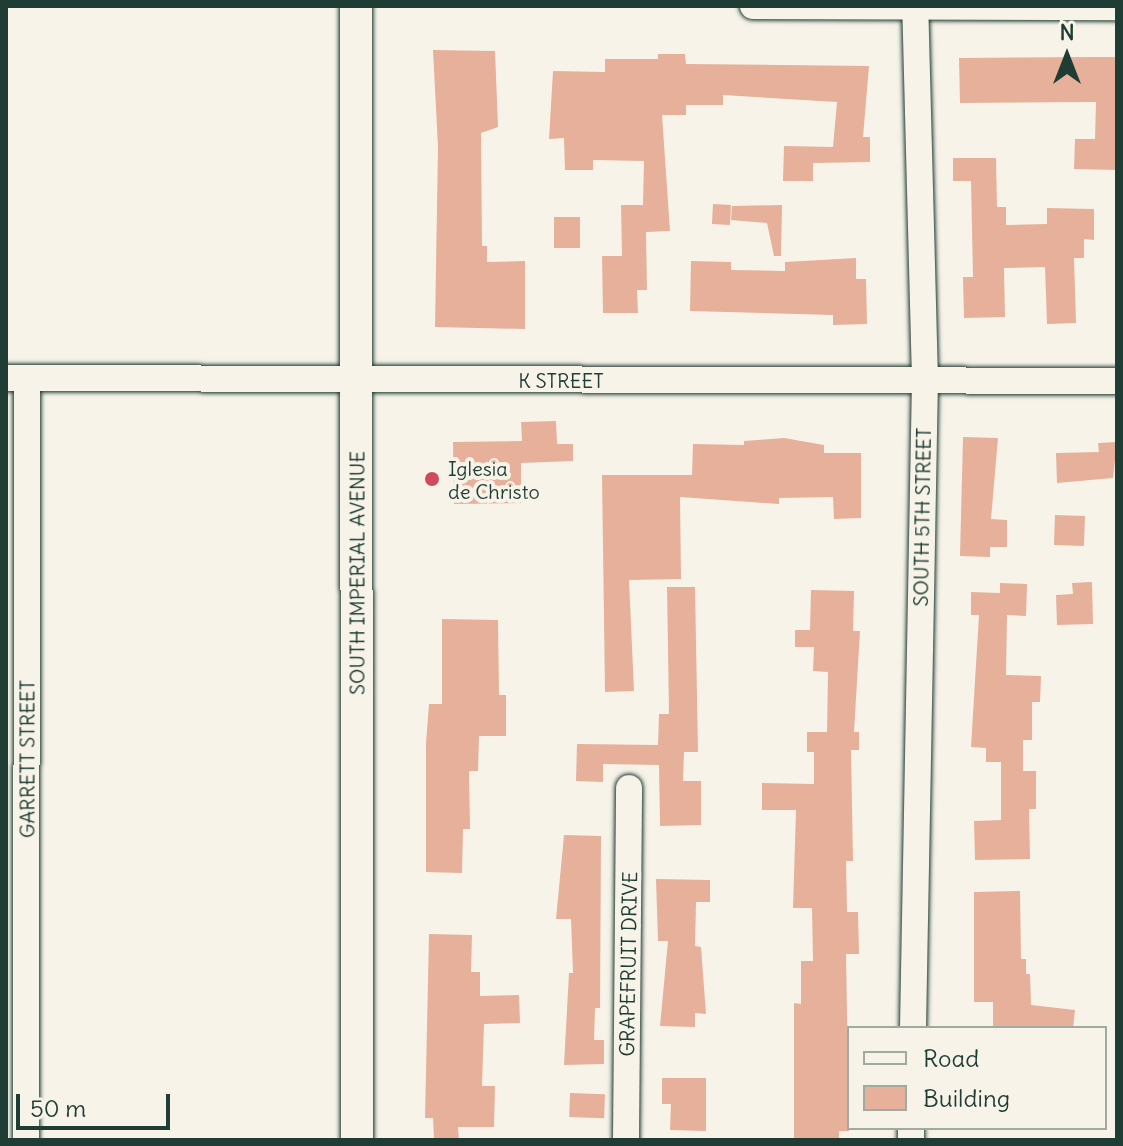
<!DOCTYPE html>
<html>
<head>
<meta charset="utf-8">
<style>
  body { margin:0 }
  #map { position:relative; width:1123px; height:1146px; overflow:hidden; background:#f7f3e8; font-family:Delius,sans-serif }
  div>[style] { position:absolute }
  .building>* { inset:0; background:#e6b09a; transform-origin:0 0 }
  .roads { filter:drop-shadow(0 0 2px #1f3d34) drop-shadow(0 0 2px #1f3d34) }
  .minor>* { height:26px; margin:-13px; padding:0 13px; transform-origin:13px; border-radius:13px; background:#f7f3e8 }
  .major>* { height:32px; margin:-16px; padding:0 16px; transform-origin:16px; border-radius:16px; background:#f7f3e8 }
  .dots>* { width:22px; height:22px; translate:-50% -50%; box-sizing:border-box; border:4px solid #f7f3e8; border-radius:50% }
  span { translate:-50% -50%; white-space:nowrap; text-align:center; line-height:1.15; -webkit-text-stroke:8px #f7f3e8; paint-order:stroke }
  .street-label { font-size:20px; color:#1f3d34 }
  .poi-label { font-size:20px; color:#1f3d34 }
  .left { translate:0 -50%; text-align:left }
  .frame { position:absolute; inset:0; border:8px solid #1f3d34; pointer-events:none }
  .legend { position:absolute; left:847px; top:1026px; width:260px; height:104px; box-sizing:border-box; background:#f7f3e8; border:2px solid #a1aaa0; margin:0; padding:10px 14px; list-style:none; font-size:24px; color:#1f3d34 }
  .legend li { display:flex; align-items:center; gap:16px; height:40px }
  .legend b { width:40px; border:2px solid #a1aaa0 }
  .north { position:absolute; left:1027px; top:16px; width:80px; height:80px; -webkit-text-stroke:6px #f7f3e8; paint-order:stroke; rotate:0deg; font-size:22px; font-weight:700; line-height:32px; text-align:center; color:#1f3d34 }
  .north::after { content:''; display:block; margin:auto; width:28px; height:36px; background:#1f3d34; clip-path:polygon(50% 0,100% 100%,50% 72%,0 100%) }
  .scale { position:absolute; left:16px; top:1094px; width:154px; height:36px; box-sizing:border-box; border:4px solid #1f3d34; border-top:0; padding-left:10px; font-size:24px; line-height:28px; white-space:nowrap; color:#1f3d34; -webkit-text-stroke:6px #f7f3e8; paint-order:stroke }
</style>
</head>
<body>
<div id="map">
  <div class="building">
    <i style="clip-path:polygon(433px 50px,495px 51px,498px 127px,481px 133px,482px 246px,487px 246px,487px 262px,525px 261px,525px 329px,435px 327px,438px 147px)"></i>
    <i style="clip-path:polygon(658px 54px,685px 54px,686px 64px,869px 66px,863px 137px,870px 137px,870px 162px,813px 163px,813px 181px,783px 181px,784px 146px,833px 147px,837px 102px,723px 95px,723px 105px,686px 105px,686px 115px,662px 115px,670px 231px,646px 232px,647px 290px,637px 290px,638px 313px,603px 313px,602px 256px,622px 256px,621px 205px,643px 205px,644px 161px,593px 160px,593px 170px,565px 170px,564px 138px,549px 139px,553px 71px,605px 72px,605px 59px,658px 59px)"></i>
    <i style="clip-path:polygon(1097px 57px,1117px 57px,1117px 170px,1074px 169px,1075px 139px,1095px 139px,1096px 102px,960px 103px,959px 58px)"></i>
    <i style="clip-path:polygon(953px 158px,996px 158px,997px 207px,1006px 207px,1006px 225px,1047px 224px,1047px 208px,1094px 209px,1094px 240px,1084px 239px,1084px 258px,1074px 258px,1076px 323px,1047px 324px,1045px 267px,1004px 268px,1005px 317px,964px 318px,963px 277px,973px 277px,971px 181px,953px 181px)"></i>
    <i style="left:713px;top:204px;width:18px;height:20px;rotate:3deg"></i>
    <i style="clip-path:polygon(782px 205px,781px 256px,774px 256px,767px 223px,731px 220px,732px 206px)"></i>
    <i style="left:580px;top:217px;width:31px;height:26px;rotate:90deg"></i>
    <i style="clip-path:polygon(856px 258px,856px 279px,866px 279px,867px 324px,833px 325px,833px 315px,690px 311px,691px 261px,731px 262px,731px 270px,785px 271px,785px 262px)"></i>
    <i style="clip-path:polygon(556px 421px,557px 444px,573px 444px,573px 461px,521px 463px,521px 503px,454px 504px,453px 442px,522px 441px,521px 422px)"></i>
    <i style="clip-path:polygon(963px 437px,998px 438px,991px 519px,1007px 520px,1007px 547px,990px 547px,990px 557px,960px 556px)"></i>
    <i style="clip-path:polygon(784px 438px,824px 445px,824px 453px,861px 453px,861px 518px,834px 519px,833px 497px,779px 498px,779px 504px,680px 497px,681px 579px,629px 580px,634px 691px,605px 692px,602px 475px,692px 475px,693px 444px,744px 445px,744px 441px)"></i>
    <i style="clip-path:polygon(1117px 442px,1113px 478px,1057px 483px,1056px 453px,1099px 452px,1098px 443px)"></i>
    <i style="left:1055px;top:515px;width:30px;height:30px;rotate:2deg"></i>
    <i style="clip-path:polygon(1092px 582px,1093px 624px,1057px 625px,1056px 595px,1073px 594px,1072px 583px)"></i>
    <i style="clip-path:polygon(1000px 583px,1027px 584px,1026px 616px,1007px 615px,1006px 675px,1041px 676px,1040px 702px,1032px 702px,1032px 740px,1023px 740px,1023px 771px,1036px 771px,1036px 809px,1029px 809px,1030px 859px,975px 860px,974px 821px,1001px 820px,1001px 762px,986px 762px,986px 748px,971px 747px,979px 615px,971px 615px,971px 592px,1000px 593px)"></i>
    <i style="clip-path:polygon(667px 587px,695px 587px,698px 752px,684px 752px,683px 781px,701px 781px,701px 825px,660px 826px,659px 765px,603px 764px,603px 782px,576px 781px,577px 744px,658px 745px,659px 714px,669px 714px)"></i>
    <i style="clip-path:polygon(811px 590px,854px 591px,853px 631px,860px 631px,854px 732px,859px 732px,859px 750px,851px 750px,853px 861px,846px 861px,847px 912px,858px 912px,859px 954px,846px 954px,849px 1131px,839px 1131px,839px 1140px,794px 1140px,794px 1003px,801px 1004px,801px 961px,813px 961px,812px 908px,793px 908px,796px 810px,762px 810px,762px 783px,814px 784px,814px 752px,807px 752px,807px 732px,827px 732px,828px 672px,813px 671px,814px 647px,795px 647px,795px 630px,810px 630px)"></i>
    <i style="clip-path:polygon(442px 619px,498px 620px,499px 695px,506px 695px,506px 736px,479px 736px,478px 771px,469px 771px,470px 829px,463px 829px,462px 873px,426px 872px,426px 743px,429px 704px,442px 704px)"></i>
    <i style="clip-path:polygon(564px 835px,601px 836px,600px 1008px,595px 1008px,594px 1040px,604px 1040px,604px 1064px,564px 1065px,569px 973px,573px 973px,571px 919px,556px 919px)"></i>
    <i style="clip-path:polygon(656px 879px,710px 880px,710px 902px,696px 902px,695px 946px,701px 947px,706px 1014px,695px 1013px,695px 1027px,660px 1026px,668px 941px,658px 941px)"></i>
    <i style="clip-path:polygon(1020px 891px,1021px 959px,1026px 959px,1026px 974px,1030px 974px,1031px 1005px,1075px 1010px,1073px 1028px,993px 1028px,993px 1002px,974px 1002px,974px 892px)"></i>
    <i style="clip-path:polygon(429px 934px,472px 935px,471px 972px,480px 972px,480px 996px,519px 995px,520px 1023px,484px 1024px,482px 1086px,495px 1086px,494px 1127px,458px 1127px,459px 1140px,434px 1140px,433px 1118px,425px 1118px)"></i>
    <i style="clip-path:polygon(662px 1078px,706px 1078px,706px 1131px,670px 1130px,671px 1104px,662px 1104px)"></i>
    <i style="left:570px;top:1093px;width:35px;height:24px;rotate:2deg"></i>
  </div>
  <div class="roads">
    <div class="minor">
      <i style="left:753px;top:6px;width:364px;rotate:0.2deg"></i>
      <i style="left:6px;top:378px;width:1111px;rotate:0.15deg"></i>
      <i style="left:913px;top:1028px;width:648px;rotate:-88.94deg"></i>
      <i style="left:925px;top:380px;width:374px;rotate:-91.5deg"></i>
      <i style="left:26px;top:1140px;width:762px;rotate:-89.92deg"></i>
      <i style="left:626px;top:1140px;width:352px;rotate:-89.5deg"></i>
      <i style="left:911px;top:1140px;width:12px;rotate:-90deg"></i>
    </div>
    <div class="major">
      <i style="left:356px;top:6px;width:1134px;rotate:89.95deg"></i>
    </div>
  </div>
  <div class="dots">
    <i style="left:432px;top:479px;background:#d1495b"></i>
  </div>
  <div class="street-label">
    <span style="left:561px;top:380px">K STREET</span>
    <span style="left:922px;top:517px;rotate:-89deg">SOUTH 5TH STREET</span>
    <span style="left:357px;top:573px;rotate:-90deg">SOUTH IMPERIAL AVENUE</span>
    <span style="left:27px;top:759px;rotate:-90deg">GARRETT STREET</span>
    <span style="left:628px;top:964px;rotate:-89deg">GRAPEFRUIT DRIVE</span>
  </div>
  <div class="poi-label">
    <span class="left" style="left:448px;top:480px">Iglesia<br>de Christo</span>
  </div>
  <div class="frame"></div>
  <ul class="legend">
  <li><b style="height:10px;background:#f7f3e8"></b>Road</li>
  <li><b style="height:22px;background:#e6b09a"></b>Building</li>
  </ul>
  <div class="north">N</div>
  <div class="scale">50 m</div>
</div>
</body>
</html>
